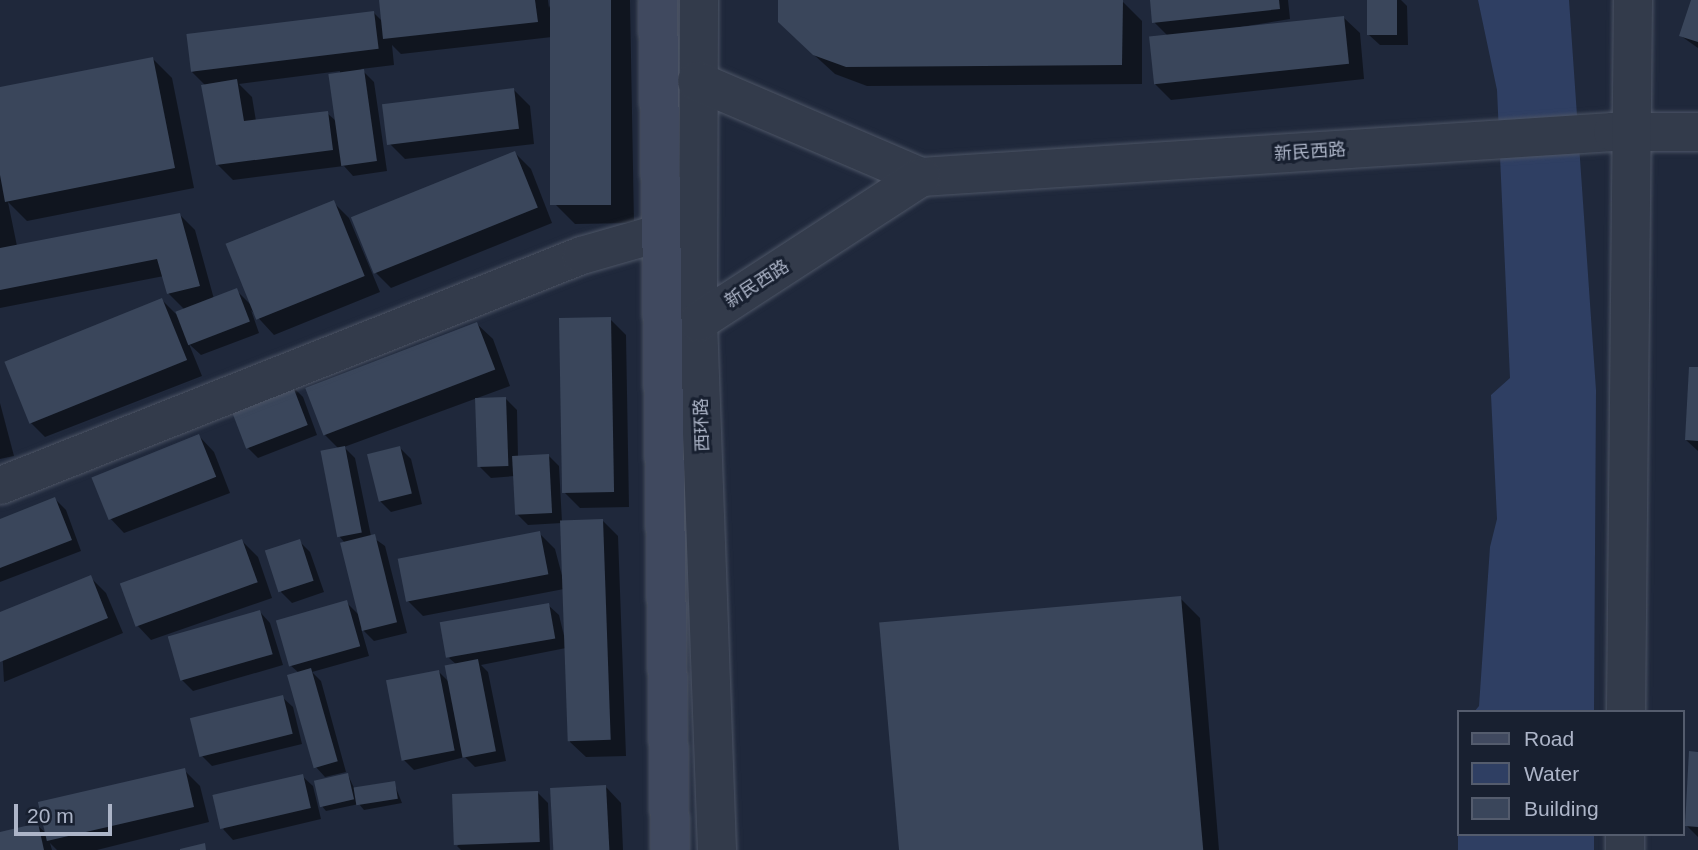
<!DOCTYPE html>
<html>
<head>
<meta charset="utf-8">
<style>
  body { margin:0 }
  #map { position:relative; width:1698px; height:850px; overflow:hidden; background:#1f283b; font-family:Helvetica,"Noto Sans SC",sans-serif }
  div>[style] { position:absolute }
  .water>* { inset:0; background:#2f3f63; transform-origin:0 0 }
  .shadow>* { inset:0; background:#0007 }
  .building>* { inset:0; background:#3a465b; transform-origin:0 0 }
  .roads { filter:drop-shadow(0 0 2px #4d5566) drop-shadow(0 0 2px #4d5566) }
  .minor>* { height:37px; margin:-18.5px; padding:0 18.5px; transform-origin:18.5px; border-radius:18.5px; background:#333b4b }
  .tertiary>* { height:38px; margin:-19px; padding:0 19px; transform-origin:19px; border-radius:19px; background:#333b4b }
  .secondary>* { height:38px; margin:-19px; padding:0 19px; transform-origin:19px; border-radius:19px; background:#40495f }
  span { translate:-50% -50%; white-space:nowrap; text-align:center; line-height:1.15; -webkit-text-stroke:6px #182030; paint-order:stroke }
  .street-label { font-size:18px; color:#adb5c8 }
  .legend { position:absolute; left:1457px; top:710px; width:228px; height:126px; box-sizing:border-box; background:#182030; border:2px solid #545c6d; margin:0; padding:9px 12px; list-style:none; font-size:21px; color:#adb5c8 }
  .legend li { display:flex; align-items:center; gap:14px; height:35px }
  .legend b { width:35px; border:2px solid #545c6d }
  .scale { position:absolute; left:14px; top:804px; width:98px; height:32px; box-sizing:border-box; border:4px solid #adb5c8; border-top:0; padding-left:9px; font-size:21px; line-height:24px; white-space:nowrap; color:#adb5c8; -webkit-text-stroke:5px #182030; paint-order:stroke }
</style>
</head>
<body>
<div id="map">
  <div class="water">
    <i style="clip-path:polygon(1478px 0,1569px 0,1596px 390px,1594px 712px,1474px 712px,1479px 706px,1490px 547px,1497px 519px,1491px 395px,1510px 378px,1497px 90px)"></i>
    <i style="left:1458px;top:834px;width:136px;height:16px"></i>
  </div>
  <div class="shadow">
    <i style="clip-path:polygon(evenodd,381px 0,548px 0,549px 8px,552px 0,630px 0,634px 223px,575px 224px,555px 204px,552px 37px,401px 54px,392px 45px,394px 65px,361px 69px,374px 82px,387px 171px,353px 176px,344px 166px,233px 180px,217px 164px,206px 86px,192px 72px,374px 13px,383px 22px,381px 0,340px 71px,336px 121px,327px 113px,256px 121px,252px 97px,239px 84px,340px 71px)"></i>
    <i style="clip-path:polygon(780px 0,1122px 1px,1142px 21px,1142px 84px,867px 86px,835px 74px,800px 42px)"></i>
    <i style="clip-path:polygon(1153px 0,1288px 0,1290px 19px,1209px 32px,1344px 18px,1360px 33px,1364px 79px,1171px 100px,1155px 84px,1168px 36px,1154px 22px)"></i>
    <i style="clip-path:polygon(1368px 0,1401px 0,1407px 6px,1408px 45px,1380px 45px,1369px 35px)"></i>
    <i style="clip-path:polygon(1693px 0,1698px 0,1698px 48px,1681px 36px)"></i>
    <i style="clip-path:polygon(152px 58px,172px 78px,194px 188px,27px 221px,8px 202px,17px 246px,179px 214px,195px 230px,214px 299px,237px 291px,253px 307px,333px 202px,349px 218px,380px 292px,274px 335px,251px 310px,259px 333px,201px 355px,189px 344px,202px 376px,45px 437px,29px 421px,162px 300px,176px 314px,185px 310px,169px 294px,164px 276px,0 308px,0 88px)"></i>
    <i style="clip-path:polygon(514px 90px,530px 106px,534px 144px,405px 159px,389px 143px)"></i>
    <i style="clip-path:polygon(515px 153px,531px 169px,552px 223px,391px 288px,375px 272px)"></i>
    <i style="clip-path:polygon(610px 319px,626px 335px,629px 507px,580px 508px,564px 492px)"></i>
    <i style="clip-path:polygon(477px 324px,493px 339px,510px 386px,344px 447px,355px 458px,371px 536px,385px 546px,407px 633px,374px 641px,361px 628px,369px 656px,312px 672px,321px 681px,346px 772px,325px 777px,315px 766px,299px 673px,290px 665px,346px 602px,360px 616px,345px 543px,339px 536px,339px 449px,323px 433px)"></i>
    <i style="clip-path:polygon(1698px 369px,1698px 451px,1686px 440px)"></i>
    <i style="clip-path:polygon(292px 386px,303px 397px,317px 435px,258px 458px,247px 447px)"></i>
    <i style="clip-path:polygon(506px 399px,517px 410px,518px 457px,548px 455px,559px 466px,562px 522px,602px 520px,618px 536px,626px 756px,586px 757px,570px 742px,566px 648px,481px 665px,488px 672px,506px 761px,475px 767px,465px 757px,414px 770px,403px 759px,439px 672px,450px 683px,457px 665px,449px 658px,548px 605px,559px 615px,566px 644px,564px 589px,423px 616px,407px 600px,539px 533px,555px 549px,564px 583px,562px 523px,528px 525px,517px 514px,515px 476px,491px 478px,480px 467px)"></i>
    <i style="clip-path:polygon(0 403px,14px 456px,0 459px)"></i>
    <i style="clip-path:polygon(199px 436px,214px 452px,230px 493px,124px 533px,109px 517px)"></i>
    <i style="clip-path:polygon(400px 448px,411px 459px,422px 504px,391px 512px,380px 501px)"></i>
    <i style="clip-path:polygon(55px 499px,66px 510px,81px 551px,0 582px,0 520px)"></i>
    <i style="clip-path:polygon(242px 541px,258px 557px,272px 598px,151px 640px,136px 624px)"></i>
    <i style="clip-path:polygon(299px 541px,310px 552px,324px 592px,292px 603px,281px 592px)"></i>
    <i style="clip-path:polygon(90px 577px,106px 593px,123px 633px,4px 682px,0 614px)"></i>
    <i style="clip-path:polygon(1180px 598px,1200px 618px,1219px 850px,899px 850px)"></i>
    <i style="clip-path:polygon(260px 612px,270px 623px,283px 665px,193px 691px,182px 680px)"></i>
    <i style="clip-path:polygon(282px 697px,293px 707px,302px 744px,212px 766px,201px 755px)"></i>
    <i style="clip-path:polygon(1698px 753px,1698px 837px,1687px 826px)"></i>
    <i style="clip-path:polygon(184px 770px,200px 786px,209px 822px,97px 850px,57px 850px,50px 843px,52px 850px,0 850px,0 834px,37px 825px,47px 834px)"></i>
    <i style="clip-path:polygon(348px 775px,355px 790px,394px 783px,402px 803px,364px 810px,359px 804px,326px 811px,321px 805px)"></i>
    <i style="clip-path:polygon(302px 776px,313px 786px,321px 819px,233px 840px,223px 829px)"></i>
    <i style="clip-path:polygon(606px 787px,621px 803px,623px 850px,554px 850px)"></i>
    <i style="clip-path:polygon(537px 792px,548px 803px,550px 850px,461px 850px,457px 846px)"></i>
  </div>
  <div class="building">
    <i style="clip-path:polygon(379px 0,535px 0,538px 22px,383px 39px)"></i>
    <i style="left:550px;top:0;width:61px;height:205px"></i>
    <i style="clip-path:polygon(778px 0,1123px 0,1122px 65px,846px 67px,813px 55px,778px 22px)"></i>
    <i style="clip-path:polygon(1150px 0,1279px 0,1280px 9px,1152px 23px)"></i>
    <i style="left:1367px;top:0;width:30px;height:35px"></i>
    <i style="clip-path:polygon(1691px 0,1698px 0,1698px 42px,1679px 36px)"></i>
    <i style="left:374px;top:11px;width:38px;height:189px;rotate:83deg"></i>
    <i style="left:1344px;top:16px;width:48px;height:196px;rotate:84deg"></i>
    <i style="clip-path:polygon(153px 57px,175px 168px,5px 202px,0 175px,0 87px)"></i>
    <i style="left:364px;top:69px;width:93px;height:36px;rotate:82deg"></i>
    <i style="clip-path:polygon(237px 79px,244px 121px,328px 111px,333px 150px,216px 165px,201px 85px)"></i>
    <i style="left:514px;top:88px;width:41px;height:133px;rotate:83deg"></i>
    <i style="left:515px;top:151px;width:61px;height:177px;rotate:68deg"></i>
    <i style="left:334px;top:200px;width:82px;height:117px;rotate:68deg"></i>
    <i style="clip-path:polygon(180px 213px,200px 286px,167px 294px,157px 259px,0 290px,0 248px)"></i>
    <i style="left:237px;top:288px;width:36px;height:66px;rotate:69deg"></i>
    <i style="left:162px;top:298px;width:67px;height:170px;rotate:68deg"></i>
    <i style="left:611px;top:317px;width:175px;height:52px;rotate:89deg"></i>
    <i style="left:477px;top:322px;width:51px;height:184px;rotate:69deg"></i>
    <i style="clip-path:polygon(1689px 367px,1698px 367px,1698px 441px,1685px 440px)"></i>
    <i style="left:292px;top:384px;width:44px;height:66px;rotate:69deg"></i>
    <i style="left:506px;top:397px;width:69px;height:31px;rotate:88deg"></i>
    <i style="left:199px;top:434px;width:46px;height:116px;rotate:68deg"></i>
    <i style="left:345px;top:446px;width:88px;height:25px;rotate:79deg"></i>
    <i style="left:400px;top:446px;width:49px;height:34px;rotate:76deg"></i>
    <i style="left:549px;top:454px;width:59px;height:37px;rotate:87deg"></i>
    <i style="clip-path:polygon(55px 497px,72px 540px,0 568px,0 519px)"></i>
    <i style="left:603px;top:519px;width:221px;height:43px;rotate:88deg"></i>
    <i style="left:540px;top:531px;width:44px;height:145px;rotate:79deg"></i>
    <i style="left:375px;top:534px;width:91px;height:36px;rotate:76deg"></i>
    <i style="left:242px;top:539px;width:46px;height:130px;rotate:70deg"></i>
    <i style="left:300px;top:539px;width:44px;height:37px;rotate:72deg"></i>
    <i style="clip-path:polygon(91px 575px,108px 618px,0 662px,0 612px)"></i>
    <i style="left:1181px;top:596px;width:255px;height:303px;rotate:85deg"></i>
    <i style="left:347px;top:600px;width:48px;height:74px;rotate:74deg"></i>
    <i style="left:549px;top:603px;width:36px;height:111px;rotate:80deg"></i>
    <i style="left:260px;top:610px;width:46px;height:96px;rotate:74deg"></i>
    <i style="left:478px;top:659px;width:94px;height:34px;rotate:79deg"></i>
    <i style="left:311px;top:668px;width:97px;height:25px;rotate:74deg"></i>
    <i style="left:439px;top:670px;width:82px;height:54px;rotate:79deg"></i>
    <i style="left:283px;top:695px;width:40px;height:96px;rotate:76deg"></i>
    <i style="clip-path:polygon(1689px 751px,1698px 752px,1698px 827px,1685px 826px)"></i>
    <i style="left:185px;top:768px;width:40px;height:151px;rotate:77deg"></i>
    <i style="left:348px;top:773px;width:27px;height:35px;rotate:77deg"></i>
    <i style="left:303px;top:774px;width:35px;height:93px;rotate:77deg"></i>
    <i style="left:395px;top:781px;width:18px;height:42px;rotate:81deg"></i>
    <i style="left:606px;top:785px;width:65px;height:56px;rotate:87deg"></i>
    <i style="left:538px;top:791px;width:51px;height:86px;rotate:88deg"></i>
    <i style="clip-path:polygon(38px 823px,44px 850px,0 850px,0 832px)"></i>
    <i style="clip-path:polygon(205px 843px,206px 850px,180px 850px,180px 849px)"></i>
  </div>
  <div class="roads">
    <div class="minor">
      <i style="left:0;top:485px;width:625px;rotate:-21.6deg"></i>
      <i style="left:581px;top:255px;width:112px;rotate:-16deg"></i>
    </div>
    <div class="tertiary">
      <i style="left:699px;top:0;width:322px;rotate:90.2deg"></i>
      <i style="left:698px;top:322px;width:528px;rotate:87.94deg"></i>
      <i style="left:697px;top:81px;width:244px;rotate:23.2deg"></i>
      <i style="left:921px;top:177px;width:693px;rotate:-3.72deg"></i>
      <i style="left:1613px;top:132px;width:85px"></i>
      <i style="left:698px;top:322px;width:266px;rotate:-33deg"></i>
      <i style="left:1626px;top:712px;width:712px;rotate:-89.44deg"></i>
      <i style="left:1625px;top:850px;width:16px;rotate:-90deg"></i>
    </div>
    <div class="secondary">
      <i style="left:658px;top:0;width:850px;rotate:89.19deg"></i>
    </div>
  </div>
  <div class="street-label">
    <span style="left:1310px;top:152px;rotate:-4deg">新民西路</span>
    <span style="left:757px;top:284px;rotate:-33deg">新民西路</span>
    <span style="left:702px;top:425px;rotate:-92deg">西环路</span>
  </div>
  <ul class="legend">
  <li><b style="height:9px;background:#40495f"></b>Road</li>
  <li><b style="height:19px;background:#2f3f63"></b>Water</li>
  <li><b style="height:19px;background:#3a465b"></b>Building</li>
  </ul>
  <div class="scale">20 m</div>
</div>
</body>
</html>
